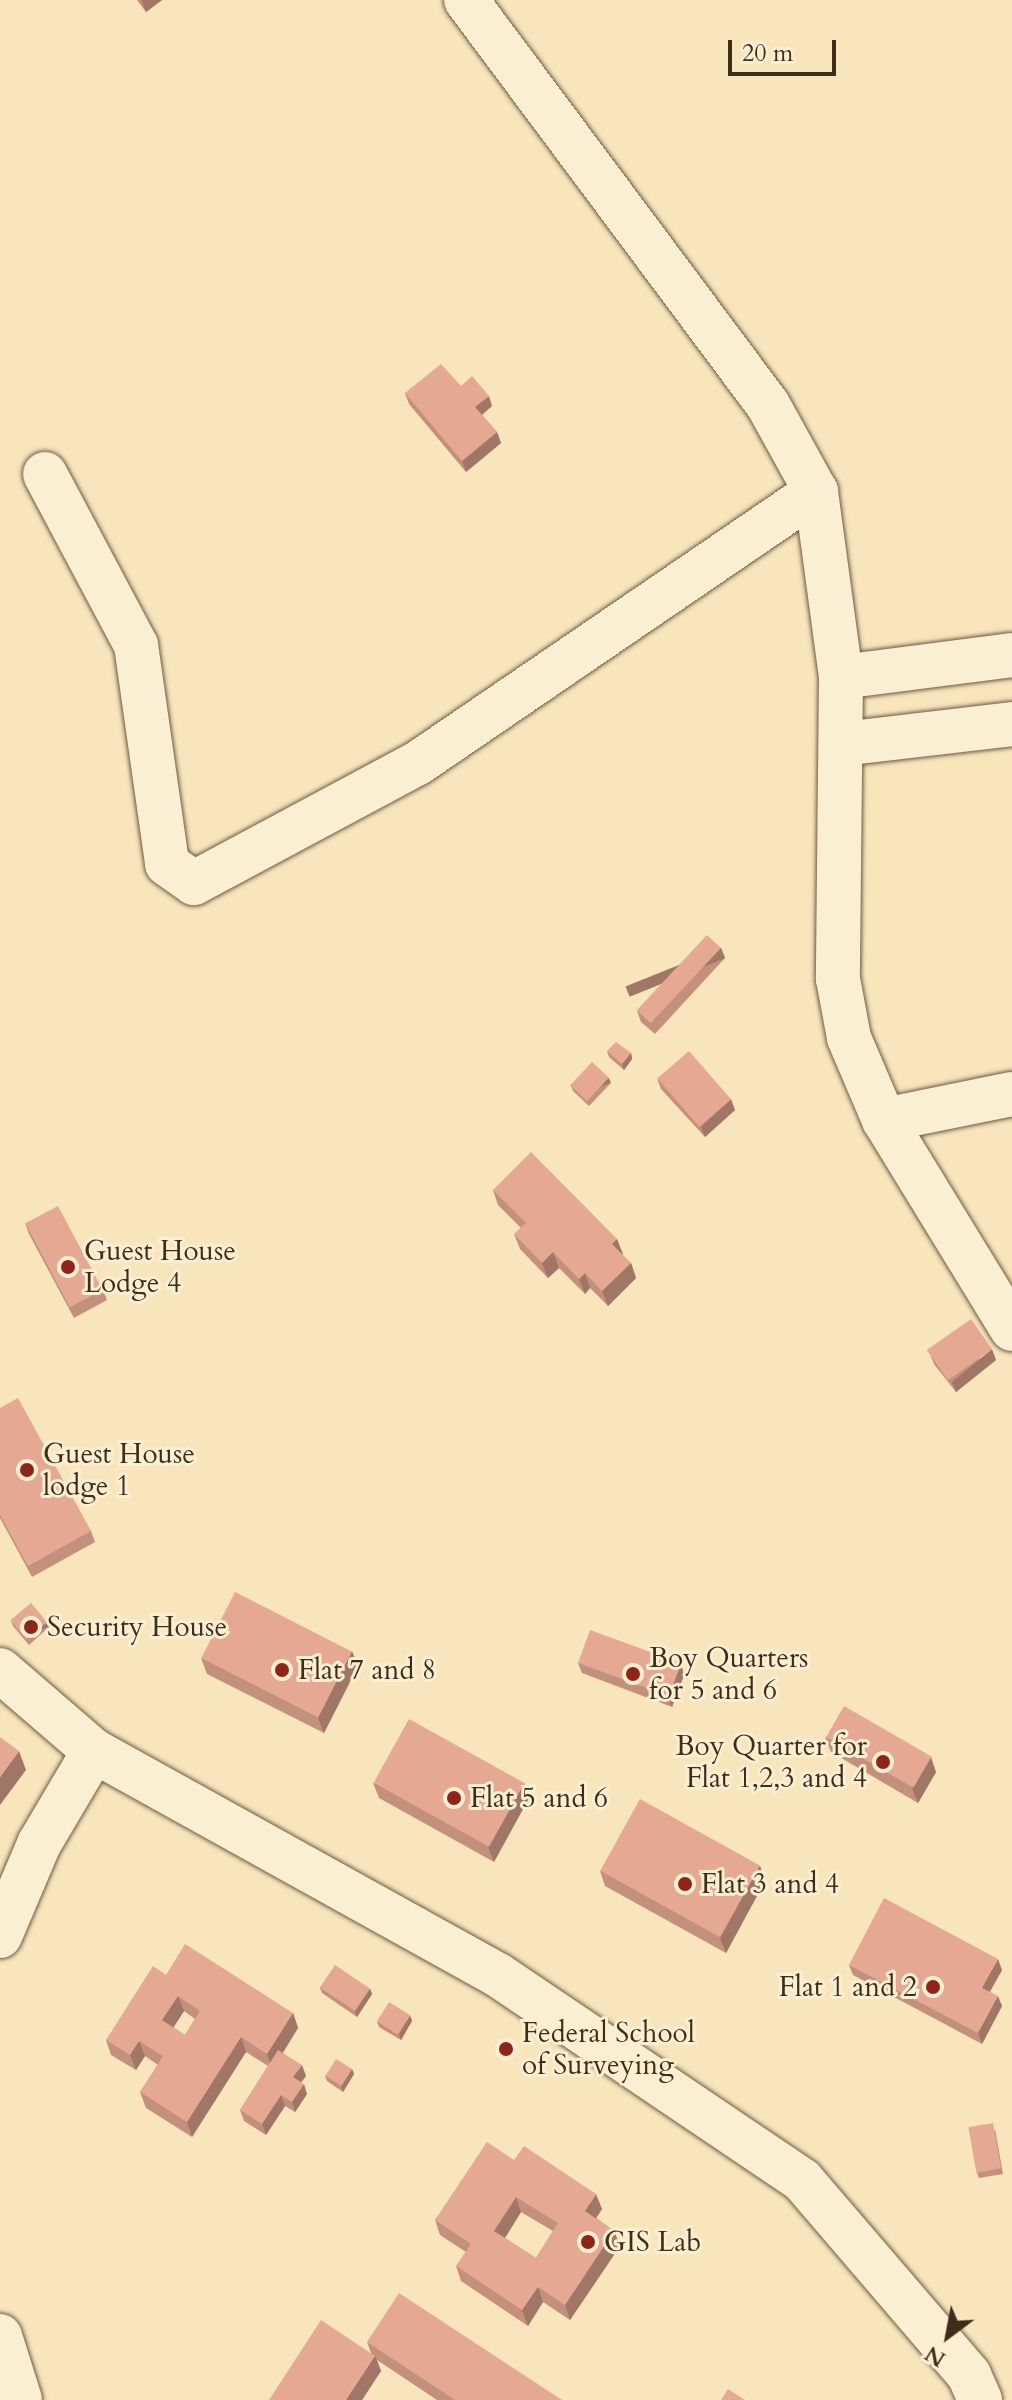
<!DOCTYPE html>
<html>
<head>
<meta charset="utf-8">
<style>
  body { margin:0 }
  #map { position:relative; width:1012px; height:2400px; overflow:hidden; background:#f8e5bc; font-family:Cardo,serif }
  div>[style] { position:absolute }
  .roads { filter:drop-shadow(0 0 2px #6e5b42) drop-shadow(0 0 2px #6e5b42) }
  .minor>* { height:44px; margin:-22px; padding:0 22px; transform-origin:22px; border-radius:22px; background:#faeed3 }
  .wall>* { inset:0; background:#c4907e }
  .shaded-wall>* { inset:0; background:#a07667; transform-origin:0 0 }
  .building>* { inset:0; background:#e4a893; transform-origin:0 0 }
  .dots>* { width:22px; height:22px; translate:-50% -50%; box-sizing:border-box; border:4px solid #faeed3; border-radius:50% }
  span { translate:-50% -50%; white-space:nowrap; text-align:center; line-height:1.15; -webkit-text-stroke:6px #faeed3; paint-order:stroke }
  .poi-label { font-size:28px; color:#402d19 }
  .left { translate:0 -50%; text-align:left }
  .right { translate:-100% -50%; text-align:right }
  .north { position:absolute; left:908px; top:2296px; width:80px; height:80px; -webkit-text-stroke:6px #faeed3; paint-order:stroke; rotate:212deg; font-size:22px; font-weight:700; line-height:32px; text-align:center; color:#402d19 }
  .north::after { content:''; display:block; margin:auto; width:28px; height:36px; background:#402d19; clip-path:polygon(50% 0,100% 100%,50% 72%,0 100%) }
  .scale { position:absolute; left:728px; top:40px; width:108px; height:36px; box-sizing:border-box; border:4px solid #402d19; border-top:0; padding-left:10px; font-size:24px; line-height:28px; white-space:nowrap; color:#402d19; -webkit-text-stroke:6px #faeed3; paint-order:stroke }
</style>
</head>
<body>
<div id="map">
  <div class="roads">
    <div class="minor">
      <i style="left:466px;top:0;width:505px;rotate:53.29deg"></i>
      <i style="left:768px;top:405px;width:99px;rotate:61.1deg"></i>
      <i style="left:816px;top:492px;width:187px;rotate:82.3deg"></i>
      <i style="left:841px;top:677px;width:302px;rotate:90.6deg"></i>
      <i style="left:838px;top:979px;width:60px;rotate:79.4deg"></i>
      <i style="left:849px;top:1038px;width:89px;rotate:66.9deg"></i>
      <i style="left:884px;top:1120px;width:245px;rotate:58.5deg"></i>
      <i style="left:45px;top:474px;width:194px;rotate:62deg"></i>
      <i style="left:136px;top:645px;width:221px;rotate:81.9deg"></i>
      <i style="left:167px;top:864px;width:33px;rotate:35deg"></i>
      <i style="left:194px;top:883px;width:254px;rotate:-28.2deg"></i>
      <i style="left:418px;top:763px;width:482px;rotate:-34.3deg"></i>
      <i style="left:841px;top:677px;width:172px;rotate:-7.3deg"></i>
      <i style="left:842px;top:744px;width:171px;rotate:-6.7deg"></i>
      <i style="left:884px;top:1120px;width:131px;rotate:-11.5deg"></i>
      <i style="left:0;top:1670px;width:124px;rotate:40.8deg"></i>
      <i style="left:94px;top:1751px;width:462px;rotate:29deg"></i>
      <i style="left:498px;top:1975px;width:367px;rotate:34deg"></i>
      <i style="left:802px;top:2180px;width:257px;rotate:49.4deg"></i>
      <i style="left:969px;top:2375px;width:27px;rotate:66deg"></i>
      <i style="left:0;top:1936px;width:100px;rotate:-67deg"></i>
      <i style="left:39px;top:1844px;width:108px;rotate:-59.4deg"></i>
      <i style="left:0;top:2336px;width:67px;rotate:72.6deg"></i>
    </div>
  </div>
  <div class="wall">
    <i style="clip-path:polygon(137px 0,162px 0,146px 12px)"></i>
    <i style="clip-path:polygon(461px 386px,492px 406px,482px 415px,497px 432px,501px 443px,466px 472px,409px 404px,405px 393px)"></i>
    <i style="clip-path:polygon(721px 948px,725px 958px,655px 1034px,641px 1022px,637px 1011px)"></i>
    <i style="clip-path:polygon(607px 1051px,631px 1053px,632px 1059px,624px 1070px,609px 1057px)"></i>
    <i style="clip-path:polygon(657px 1078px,735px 1110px,705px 1137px,661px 1089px)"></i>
    <i style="clip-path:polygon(611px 1083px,589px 1106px,573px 1091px,571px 1086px)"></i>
    <i style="clip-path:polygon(493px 1190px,617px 1239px,622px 1255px,631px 1263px,636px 1278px,608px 1306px,590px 1288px,585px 1294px,559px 1268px,548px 1278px,520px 1249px,514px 1234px,521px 1228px,498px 1205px)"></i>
    <i style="clip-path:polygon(25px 1223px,103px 1290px,107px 1300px,74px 1318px,29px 1234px)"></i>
    <i style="clip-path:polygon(930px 1354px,996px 1360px,956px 1392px,934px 1364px)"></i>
    <i style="clip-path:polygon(0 1408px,91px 1531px,95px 1542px,32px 1577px,0 1518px)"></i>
    <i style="clip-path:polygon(11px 1621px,47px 1622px,49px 1627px,29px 1645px,13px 1626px)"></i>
    <i style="clip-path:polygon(201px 1658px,358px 1666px,324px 1733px,207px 1674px)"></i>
    <i style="clip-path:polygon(578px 1663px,681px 1664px,684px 1675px,672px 1707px,582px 1673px)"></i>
    <i style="clip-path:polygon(825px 1737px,936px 1772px,918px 1803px,831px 1752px)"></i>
    <i style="clip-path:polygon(373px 1783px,529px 1798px,494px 1862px,379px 1798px)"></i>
    <i style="clip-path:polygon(760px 1866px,765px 1881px,726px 1953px,605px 1886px,600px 1871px)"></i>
    <i style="clip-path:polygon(849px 1965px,1002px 1970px,990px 1992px,1002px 2006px,982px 2044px,853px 1975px)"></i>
    <i style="clip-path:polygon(evenodd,166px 1975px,293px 2013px,298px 2028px,283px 2053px,306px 2076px,301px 2082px,307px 2094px,295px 2112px,285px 2106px,266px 2135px,244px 2121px,240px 2110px,268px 2066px,246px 2052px,192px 2137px,146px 2108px,140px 2092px,158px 2065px,145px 2056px,136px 2070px,111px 2055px,106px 2040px,166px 1975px,184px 2011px,195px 2019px,185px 2035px,173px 2027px,184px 2011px)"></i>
    <i style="clip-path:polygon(320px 1988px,370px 1989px,372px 1994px,357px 2017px,322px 1993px)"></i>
    <i style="clip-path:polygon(412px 2021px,401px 2040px,379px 2027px,377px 2022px)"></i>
    <i style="clip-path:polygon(352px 2069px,354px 2074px,343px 2092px,327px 2081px,325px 2076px)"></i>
    <i style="clip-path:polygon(995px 2129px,1003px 2174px,979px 2178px,977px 2173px)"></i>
    <i style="clip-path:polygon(evenodd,514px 2160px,602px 2209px,596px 2218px,614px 2231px,620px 2246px,570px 2320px,543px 2302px,528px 2326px,461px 2281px,456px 2266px,466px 2252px,440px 2235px,435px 2220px,514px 2160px,521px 2212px,553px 2231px,536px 2258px,505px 2238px,521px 2212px)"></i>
    <i style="clip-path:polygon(367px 2342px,562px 2400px,437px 2400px,377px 2360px,381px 2371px,362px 2400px,269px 2400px,371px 2353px)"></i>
  </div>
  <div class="shaded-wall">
    <i style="clip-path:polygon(141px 0,162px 0,146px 12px)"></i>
    <i style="clip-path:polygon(489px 396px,492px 406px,479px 417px,475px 407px)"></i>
    <i style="clip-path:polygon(497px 432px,501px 443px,466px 472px,462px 461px)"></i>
    <i style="left:721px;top:948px;width:11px;height:103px;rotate:68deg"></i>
    <i style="clip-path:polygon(631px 1053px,632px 1059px,624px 1070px,622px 1064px)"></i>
    <i style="left:609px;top:1078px;width:5px;height:32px;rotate:68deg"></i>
    <i style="clip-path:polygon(731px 1099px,735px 1110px,705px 1137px,701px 1127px)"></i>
    <i style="clip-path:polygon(617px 1239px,623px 1254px,617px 1260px,612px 1244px)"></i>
    <i style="clip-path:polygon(553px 1252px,559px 1268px,548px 1278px,542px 1263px)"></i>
    <i style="clip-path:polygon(631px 1263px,636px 1278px,608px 1306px,602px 1291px)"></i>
    <i style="clip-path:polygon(585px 1273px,590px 1288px,585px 1294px,579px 1279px)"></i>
    <i style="clip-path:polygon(992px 1349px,996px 1360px,956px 1392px,952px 1382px)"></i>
    <i style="left:47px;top:1622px;width:5px;height:27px;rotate:68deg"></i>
    <i style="clip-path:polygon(352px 1651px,358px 1666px,324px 1733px,318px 1718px)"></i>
    <i style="clip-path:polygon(681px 1664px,684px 1675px,672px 1707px,668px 1696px)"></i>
    <i style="clip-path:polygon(19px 1751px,26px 1770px,0 1805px,0 1777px)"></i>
    <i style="clip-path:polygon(931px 1757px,936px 1772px,918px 1803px,912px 1788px)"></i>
    <i style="clip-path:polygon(524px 1783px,529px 1798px,494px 1862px,488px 1847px)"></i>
    <i style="clip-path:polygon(760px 1866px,765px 1881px,726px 1953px,720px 1938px)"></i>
    <i style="clip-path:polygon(998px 1959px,1002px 1970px,986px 1998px,982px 1988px)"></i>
    <i style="clip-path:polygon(370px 1989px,372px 1994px,357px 2017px,355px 2012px)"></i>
    <i style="clip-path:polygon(178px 1996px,184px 2011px,168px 2036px,162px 2020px)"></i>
    <i style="clip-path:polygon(998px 1996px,1002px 2006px,982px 2044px,978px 2033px)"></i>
    <i style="clip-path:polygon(293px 2013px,298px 2028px,272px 2069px,267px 2054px)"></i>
    <i style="clip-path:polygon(410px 2015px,412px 2021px,401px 2040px,399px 2034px)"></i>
    <i style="clip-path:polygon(241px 2037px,246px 2052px,192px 2137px,187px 2122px)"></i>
    <i style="clip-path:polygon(139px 2041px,145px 2056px,136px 2070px,130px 2055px)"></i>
    <i style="clip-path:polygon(302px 2065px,306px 2076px,297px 2088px,293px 2077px)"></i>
    <i style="clip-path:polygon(352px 2069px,354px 2074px,343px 2092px,341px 2086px)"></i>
    <i style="clip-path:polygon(304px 2084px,307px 2094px,295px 2112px,292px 2102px)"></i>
    <i style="clip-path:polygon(281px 2095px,285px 2106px,266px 2135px,262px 2124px)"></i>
    <i style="clip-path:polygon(596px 2194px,602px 2209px,591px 2226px,585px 2211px)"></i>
    <i style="clip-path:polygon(516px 2197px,521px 2212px,500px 2246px,494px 2231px)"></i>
    <i style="clip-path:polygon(614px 2231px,620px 2246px,570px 2320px,565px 2305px)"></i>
    <i style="clip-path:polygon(538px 2287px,543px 2302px,528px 2326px,522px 2310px)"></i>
    <i style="clip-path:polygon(375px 2356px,381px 2371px,362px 2400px,346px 2400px)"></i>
  </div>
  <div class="building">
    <i style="clip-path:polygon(441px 364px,461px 386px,472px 376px,489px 396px,475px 407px,497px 432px,462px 461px,405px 393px)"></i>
    <i style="left:707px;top:935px;width:19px;height:103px;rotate:43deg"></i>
    <i style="clip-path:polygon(616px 1042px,631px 1053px,622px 1064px,607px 1051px)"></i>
    <i style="left:689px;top:1051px;width:64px;height:42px;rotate:49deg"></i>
    <i style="left:592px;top:1062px;width:23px;height:32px;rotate:43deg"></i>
    <i style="clip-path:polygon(531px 1152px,617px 1239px,612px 1244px,631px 1263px,602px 1291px,585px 1273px,579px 1279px,553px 1252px,542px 1263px,514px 1234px,526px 1223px,493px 1190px)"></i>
    <i style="left:58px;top:1206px;width:95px;height:37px;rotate:62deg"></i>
    <i style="left:971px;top:1319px;width:37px;height:54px;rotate:55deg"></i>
    <i style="clip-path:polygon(18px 1398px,91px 1531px,28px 1566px,0 1515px,0 1408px)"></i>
    <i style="left:235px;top:1592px;width:131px;height:74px;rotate:27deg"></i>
    <i style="left:31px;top:1603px;width:25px;height:27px;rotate:50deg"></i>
    <i style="left:590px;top:1630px;width:97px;height:35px;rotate:20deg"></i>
    <i style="left:844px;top:1706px;width:101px;height:36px;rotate:30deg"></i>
    <i style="left:409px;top:1719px;width:132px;height:73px;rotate:29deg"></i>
    <i style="clip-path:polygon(0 1737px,19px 1751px,0 1777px)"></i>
    <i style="left:640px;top:1799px;width:137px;height:82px;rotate:29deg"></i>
    <i style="clip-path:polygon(884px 1898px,998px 1959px,982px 1988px,998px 1996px,978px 2033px,849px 1965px)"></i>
    <i style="clip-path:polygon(evenodd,185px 1944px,293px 2013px,267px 2054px,241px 2037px,187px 2122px,140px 2092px,163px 2056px,139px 2041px,130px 2055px,106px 2040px,153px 1966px,166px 1975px,185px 1944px,178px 1996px,200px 2011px,185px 2035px,162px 2020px,178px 1996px)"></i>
    <i style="left:335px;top:1965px;width:42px;height:27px;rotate:34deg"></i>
    <i style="left:389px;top:2002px;width:25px;height:23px;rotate:32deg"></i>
    <i style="clip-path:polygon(278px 2050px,302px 2065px,293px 2077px,304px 2084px,292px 2102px,281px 2095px,262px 2124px,240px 2110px)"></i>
    <i style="left:336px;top:2059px;width:19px;height:20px;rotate:32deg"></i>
    <i style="left:993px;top:2123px;width:46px;height:25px;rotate:80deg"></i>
    <i style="clip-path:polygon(evenodd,487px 2142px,514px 2160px,524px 2146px,596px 2194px,585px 2211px,614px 2231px,565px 2305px,538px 2287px,522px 2310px,456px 2266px,471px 2244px,435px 2220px,487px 2142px,516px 2197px,558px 2223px,536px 2258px,494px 2231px,516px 2197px)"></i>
    <i style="clip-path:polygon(399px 2293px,562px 2400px,455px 2400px,367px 2342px)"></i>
    <i style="clip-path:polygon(321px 2320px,375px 2356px,346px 2400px,269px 2400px)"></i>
    <i style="clip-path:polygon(728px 2389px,745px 2400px,721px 2400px)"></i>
  </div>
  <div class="dots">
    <i style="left:68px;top:1267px;background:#8f2418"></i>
    <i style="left:27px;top:1470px;background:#8f2418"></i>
    <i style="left:31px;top:1627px;background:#8f2418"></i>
    <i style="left:282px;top:1670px;background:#8f2418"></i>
    <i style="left:633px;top:1674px;background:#8f2418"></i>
    <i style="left:883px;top:1762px;background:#8f2418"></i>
    <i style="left:454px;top:1798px;background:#8f2418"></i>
    <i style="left:685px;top:1884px;background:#8f2418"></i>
    <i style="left:933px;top:1987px;background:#8f2418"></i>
    <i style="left:506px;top:2049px;background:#8f2418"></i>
    <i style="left:588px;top:2242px;background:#8f2418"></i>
  </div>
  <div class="poi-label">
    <span class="left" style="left:84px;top:1267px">Guest House<br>Lodge 4</span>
    <span class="left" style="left:43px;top:1470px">Guest House<br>lodge 1</span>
    <span class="left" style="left:47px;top:1627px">Security House</span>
    <span class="left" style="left:649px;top:1674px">Boy Quarters<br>for 5 and 6</span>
    <span class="left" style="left:298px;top:1670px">Flat 7 and 8</span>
    <span class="right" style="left:867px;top:1762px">Boy Quarter for<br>Flat 1,2,3 and 4</span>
    <span class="left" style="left:470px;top:1798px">Flat 5 and 6</span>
    <span class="left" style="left:701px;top:1884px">Flat 3 and 4</span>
    <span class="right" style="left:917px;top:1987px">Flat 1 and 2</span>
    <span class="left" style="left:522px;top:2049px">Federal School<br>of Surveying</span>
    <span class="left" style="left:604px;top:2242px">GIS Lab</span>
  </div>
  <div class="north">N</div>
  <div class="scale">20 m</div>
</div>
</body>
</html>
